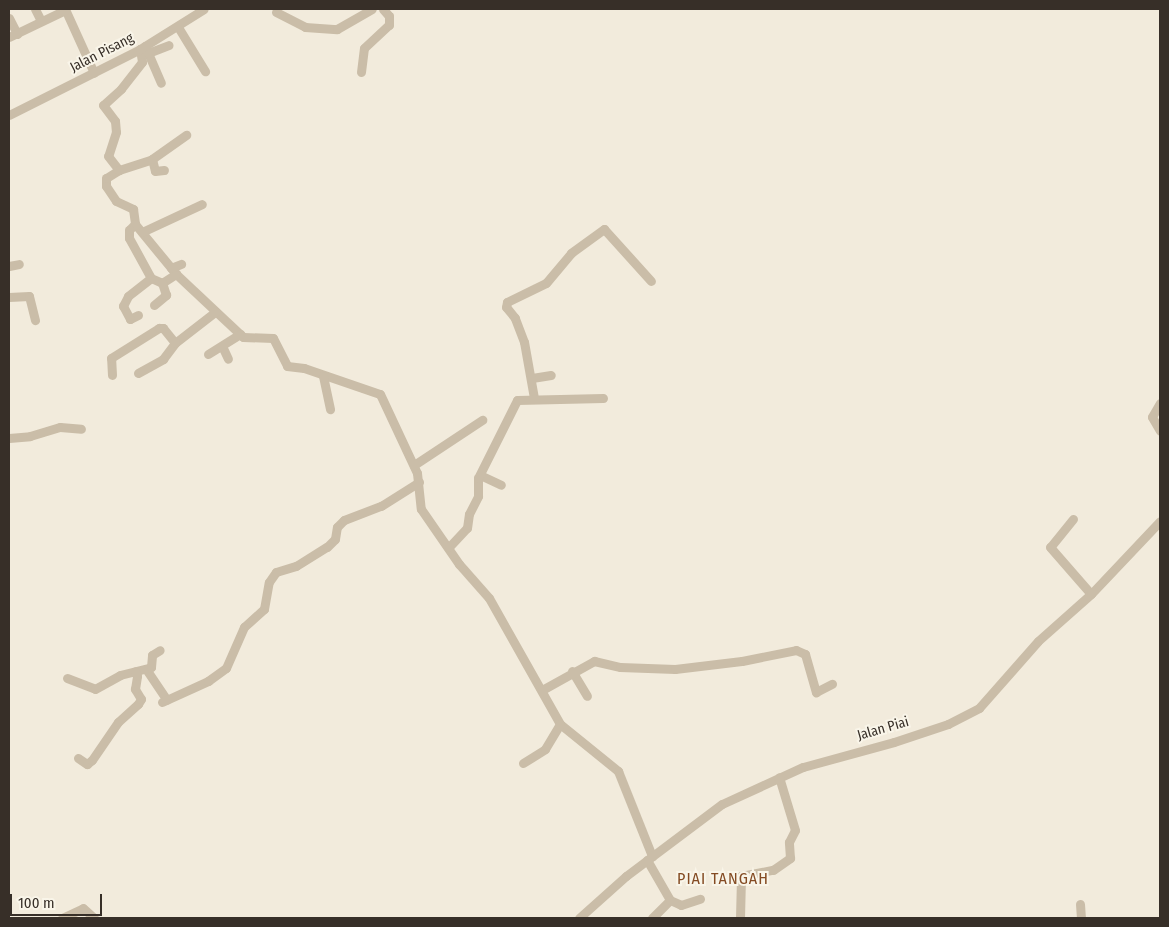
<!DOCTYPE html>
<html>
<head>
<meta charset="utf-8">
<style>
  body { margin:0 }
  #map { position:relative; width:1169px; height:927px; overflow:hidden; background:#f2ebdc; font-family:"Fira Sans Condensed",sans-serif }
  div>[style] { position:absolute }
  .minor>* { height:9px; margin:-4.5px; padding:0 4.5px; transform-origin:4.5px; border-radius:4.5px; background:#cabda8 }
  span { translate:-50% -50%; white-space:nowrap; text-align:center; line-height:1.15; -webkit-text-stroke:4px #f9f5e9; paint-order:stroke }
  .street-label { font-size:14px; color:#372f28 }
  .quarter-label { font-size:16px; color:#844b23; letter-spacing:1px }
  .frame { position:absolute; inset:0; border:10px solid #372f28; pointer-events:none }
  .scale { position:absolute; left:10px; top:894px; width:92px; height:22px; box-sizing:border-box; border:2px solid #372f28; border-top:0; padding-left:6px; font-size:15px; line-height:18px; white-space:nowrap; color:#372f28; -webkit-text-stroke:4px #f9f5e9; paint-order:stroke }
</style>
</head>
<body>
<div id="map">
  <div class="minor">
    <i style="left:35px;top:9px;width:13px;rotate:63deg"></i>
    <i style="left:65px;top:9px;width:70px;rotate:65.6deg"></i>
    <i style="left:276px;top:12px;width:33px;rotate:27deg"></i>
    <i style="left:305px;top:27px;width:32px;rotate:4deg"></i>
    <i style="left:337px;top:29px;width:40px;rotate:-29.7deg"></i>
    <i style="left:9px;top:18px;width:18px;rotate:63deg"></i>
    <i style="left:178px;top:27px;width:52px;rotate:58.5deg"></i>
    <i style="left:9px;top:37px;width:62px;rotate:-25.7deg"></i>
    <i style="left:145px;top:46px;width:40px;rotate:66.6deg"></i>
    <i style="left:140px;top:49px;width:13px;rotate:81deg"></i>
    <i style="left:142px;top:62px;width:34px;rotate:128deg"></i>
    <i style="left:121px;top:89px;width:24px;rotate:138deg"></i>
    <i style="left:103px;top:105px;width:20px;rotate:53deg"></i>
    <i style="left:115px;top:121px;width:11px;rotate:85deg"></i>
    <i style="left:116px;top:132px;width:25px;rotate:108deg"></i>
    <i style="left:108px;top:156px;width:18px;rotate:52deg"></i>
    <i style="left:119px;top:170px;width:15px;rotate:148deg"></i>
    <i style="left:106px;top:178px;width:8px;rotate:90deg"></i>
    <i style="left:106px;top:186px;width:18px;rotate:56deg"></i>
    <i style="left:116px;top:201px;width:19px;rotate:25deg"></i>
    <i style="left:133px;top:209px;width:15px;rotate:82deg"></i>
    <i style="left:135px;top:224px;width:65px;rotate:50.6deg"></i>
    <i style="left:176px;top:274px;width:92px;rotate:43.2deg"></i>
    <i style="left:243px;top:337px;width:30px;rotate:2deg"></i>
    <i style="left:273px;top:338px;width:31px;rotate:63deg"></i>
    <i style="left:287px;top:366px;width:17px;rotate:7deg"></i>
    <i style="left:304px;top:368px;width:80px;rotate:18.9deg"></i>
    <i style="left:380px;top:394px;width:87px;rotate:64.9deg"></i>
    <i style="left:417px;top:473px;width:36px;rotate:84deg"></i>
    <i style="left:421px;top:509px;width:67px;rotate:55.4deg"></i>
    <i style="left:459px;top:564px;width:45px;rotate:48.6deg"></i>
    <i style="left:489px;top:598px;width:145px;rotate:60.6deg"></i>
    <i style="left:560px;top:724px;width:75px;rotate:39deg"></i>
    <i style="left:618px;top:771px;width:92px;rotate:68.2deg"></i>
    <i style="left:148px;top:53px;width:22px;rotate:-21deg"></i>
    <i style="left:361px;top:72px;width:24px;rotate:-83deg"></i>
    <i style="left:364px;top:48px;width:34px;rotate:-43deg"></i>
    <i style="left:389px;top:25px;width:9px;rotate:-90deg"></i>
    <i style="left:389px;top:16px;width:9px;rotate:-131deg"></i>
    <i style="left:9px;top:115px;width:147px;rotate:-26.7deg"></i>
    <i style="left:140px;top:49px;width:75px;rotate:-32deg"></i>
    <i style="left:152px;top:159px;width:12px;rotate:76deg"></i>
    <i style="left:155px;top:171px;width:9px;rotate:-6deg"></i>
    <i style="left:119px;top:170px;width:35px;rotate:-18deg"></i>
    <i style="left:152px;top:159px;width:42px;rotate:-35.2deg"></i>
    <i style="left:135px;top:224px;width:8px;rotate:135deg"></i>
    <i style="left:129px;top:230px;width:8px;rotate:90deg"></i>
    <i style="left:129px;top:238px;width:46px;rotate:61.2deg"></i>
    <i style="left:151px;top:278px;width:12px;rotate:24deg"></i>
    <i style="left:162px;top:283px;width:17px;rotate:-33deg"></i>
    <i style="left:142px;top:232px;width:66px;rotate:-25deg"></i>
    <i style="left:9px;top:266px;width:10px;rotate:-11deg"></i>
    <i style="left:171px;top:268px;width:11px;rotate:-22deg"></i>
    <i style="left:9px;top:297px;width:20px;rotate:-3deg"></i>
    <i style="left:29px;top:296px;width:25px;rotate:76deg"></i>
    <i style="left:154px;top:305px;width:16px;rotate:-40deg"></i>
    <i style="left:166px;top:295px;width:13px;rotate:-108deg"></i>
    <i style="left:138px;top:315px;width:9px;rotate:153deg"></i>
    <i style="left:130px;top:319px;width:15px;rotate:-118deg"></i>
    <i style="left:123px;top:306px;width:11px;rotate:-63deg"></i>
    <i style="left:128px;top:296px;width:29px;rotate:-38deg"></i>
    <i style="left:222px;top:346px;width:14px;rotate:65deg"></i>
    <i style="left:208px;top:354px;width:38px;rotate:-32deg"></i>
    <i style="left:138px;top:373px;width:29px;rotate:-29deg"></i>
    <i style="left:163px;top:359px;width:20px;rotate:-53deg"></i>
    <i style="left:175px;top:343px;width:51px;rotate:-37.8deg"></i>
    <i style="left:112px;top:375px;width:17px;rotate:-93deg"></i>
    <i style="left:111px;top:358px;width:57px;rotate:-32deg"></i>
    <i style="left:159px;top:328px;width:4px"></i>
    <i style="left:163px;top:328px;width:19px;rotate:51deg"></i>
    <i style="left:323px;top:376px;width:34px;rotate:78deg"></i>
    <i style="left:532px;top:378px;width:19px;rotate:-9deg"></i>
    <i style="left:534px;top:398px;width:57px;rotate:-100.1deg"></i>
    <i style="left:524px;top:342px;width:26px;rotate:-111deg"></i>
    <i style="left:515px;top:318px;width:14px;rotate:-129deg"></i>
    <i style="left:506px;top:307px;width:5px;rotate:-79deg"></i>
    <i style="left:507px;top:302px;width:43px;rotate:-26deg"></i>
    <i style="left:546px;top:283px;width:39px;rotate:-50deg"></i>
    <i style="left:571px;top:253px;width:41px;rotate:-36deg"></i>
    <i style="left:604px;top:229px;width:70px;rotate:47.9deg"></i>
    <i style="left:1160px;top:403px;width:16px;rotate:120deg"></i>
    <i style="left:1152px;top:417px;width:16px;rotate:60deg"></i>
    <i style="left:9px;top:438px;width:21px;rotate:-5deg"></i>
    <i style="left:30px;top:436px;width:31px;rotate:-17deg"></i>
    <i style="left:60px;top:427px;width:21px;rotate:5deg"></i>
    <i style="left:414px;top:465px;width:82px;rotate:-33.5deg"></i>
    <i style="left:480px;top:475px;width:23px;rotate:25deg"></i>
    <i style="left:1073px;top:519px;width:36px;rotate:129deg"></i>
    <i style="left:1050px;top:547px;width:62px;rotate:48.9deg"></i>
    <i style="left:449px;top:547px;width:26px;rotate:-47deg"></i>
    <i style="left:467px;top:528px;width:14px;rotate:-82deg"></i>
    <i style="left:469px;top:514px;width:20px;rotate:-63deg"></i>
    <i style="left:478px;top:496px;width:18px;rotate:-90deg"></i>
    <i style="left:478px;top:478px;width:87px;rotate:-63.4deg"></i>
    <i style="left:517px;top:400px;width:86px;rotate:-1.3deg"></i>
    <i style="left:146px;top:669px;width:37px;rotate:56deg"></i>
    <i style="left:572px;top:671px;width:29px;rotate:59deg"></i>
    <i style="left:67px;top:678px;width:30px;rotate:21deg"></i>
    <i style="left:95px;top:689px;width:29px;rotate:-29deg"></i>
    <i style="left:120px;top:675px;width:32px;rotate:-14deg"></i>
    <i style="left:151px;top:667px;width:12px;rotate:-85deg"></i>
    <i style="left:152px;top:655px;width:9px;rotate:-32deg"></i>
    <i style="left:542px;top:690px;width:60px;rotate:-29.1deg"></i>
    <i style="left:594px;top:661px;width:27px;rotate:13deg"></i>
    <i style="left:620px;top:667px;width:55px;rotate:2.1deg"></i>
    <i style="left:675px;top:669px;width:67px;rotate:-6.8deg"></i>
    <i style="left:742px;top:661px;width:55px;rotate:-11.5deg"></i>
    <i style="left:796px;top:650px;width:10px;rotate:24deg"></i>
    <i style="left:805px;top:654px;width:40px;rotate:74deg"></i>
    <i style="left:816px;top:692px;width:18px;rotate:-27deg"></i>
    <i style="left:162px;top:702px;width:51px;rotate:-24.5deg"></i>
    <i style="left:208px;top:681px;width:22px;rotate:-36deg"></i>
    <i style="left:226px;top:668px;width:45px;rotate:-66.3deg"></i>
    <i style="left:244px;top:627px;width:27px;rotate:-42deg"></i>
    <i style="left:264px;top:609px;width:27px;rotate:-80deg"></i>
    <i style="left:269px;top:582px;width:12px;rotate:-55deg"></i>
    <i style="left:276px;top:572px;width:21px;rotate:-17deg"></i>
    <i style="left:296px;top:566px;width:36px;rotate:-32deg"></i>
    <i style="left:327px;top:547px;width:11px;rotate:-45deg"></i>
    <i style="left:335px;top:539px;width:12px;rotate:-81deg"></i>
    <i style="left:337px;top:527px;width:10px;rotate:-45deg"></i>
    <i style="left:344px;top:520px;width:40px;rotate:-21deg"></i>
    <i style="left:381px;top:506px;width:45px;rotate:-32.3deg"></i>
    <i style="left:78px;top:758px;width:11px;rotate:34deg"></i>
    <i style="left:87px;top:764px;width:6px;rotate:-39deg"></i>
    <i style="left:92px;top:760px;width:46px;rotate:-55.6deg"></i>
    <i style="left:118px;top:722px;width:27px;rotate:-42deg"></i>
    <i style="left:138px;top:704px;width:6px;rotate:-59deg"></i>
    <i style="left:141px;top:699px;width:12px;rotate:-121deg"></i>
    <i style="left:135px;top:689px;width:13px;rotate:-81deg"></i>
    <i style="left:137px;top:676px;width:5px;rotate:-112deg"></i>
    <i style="left:523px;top:763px;width:26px;rotate:-32deg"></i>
    <i style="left:545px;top:749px;width:29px;rotate:-59deg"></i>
    <i style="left:647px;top:860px;width:46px;rotate:60.1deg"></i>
    <i style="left:1080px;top:904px;width:14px;rotate:86deg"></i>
    <i style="left:62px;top:918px;width:23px;rotate:-25deg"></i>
    <i style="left:83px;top:908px;width:15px;rotate:42deg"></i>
    <i style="left:579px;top:918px;width:63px;rotate:-41.8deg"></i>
    <i style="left:626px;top:876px;width:120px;rotate:-36.9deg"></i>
    <i style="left:722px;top:804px;width:89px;rotate:-24.6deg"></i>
    <i style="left:803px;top:767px;width:94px;rotate:-15.4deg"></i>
    <i style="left:894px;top:742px;width:57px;rotate:-18.4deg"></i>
    <i style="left:948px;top:724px;width:35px;rotate:-27deg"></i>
    <i style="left:979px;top:708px;width:89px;rotate:-48.6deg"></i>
    <i style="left:1038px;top:641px;width:71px;rotate:-41.6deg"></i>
    <i style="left:1091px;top:594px;width:100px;rotate:-46.6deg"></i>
    <i style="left:652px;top:918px;width:25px;rotate:-45deg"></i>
    <i style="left:670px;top:900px;width:12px;rotate:24deg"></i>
    <i style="left:681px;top:905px;width:20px;rotate:-18deg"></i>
    <i style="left:740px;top:918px;width:42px;rotate:-88.6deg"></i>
    <i style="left:741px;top:876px;width:33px;rotate:-11deg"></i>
    <i style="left:773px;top:870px;width:21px;rotate:-35deg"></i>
    <i style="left:790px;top:858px;width:16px;rotate:-94deg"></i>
    <i style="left:789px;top:842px;width:13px;rotate:-63deg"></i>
    <i style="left:795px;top:830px;width:55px;rotate:-106.8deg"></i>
  </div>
  <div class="street-label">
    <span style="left:102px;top:53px;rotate:-27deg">Jalan Pisang</span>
    <span style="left:883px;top:729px;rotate:-16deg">Jalan Piai</span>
  </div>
  <div class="quarter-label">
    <span style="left:723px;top:879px">PIAI TANGAH</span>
  </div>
  <div class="frame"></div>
  <div class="scale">100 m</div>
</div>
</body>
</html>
